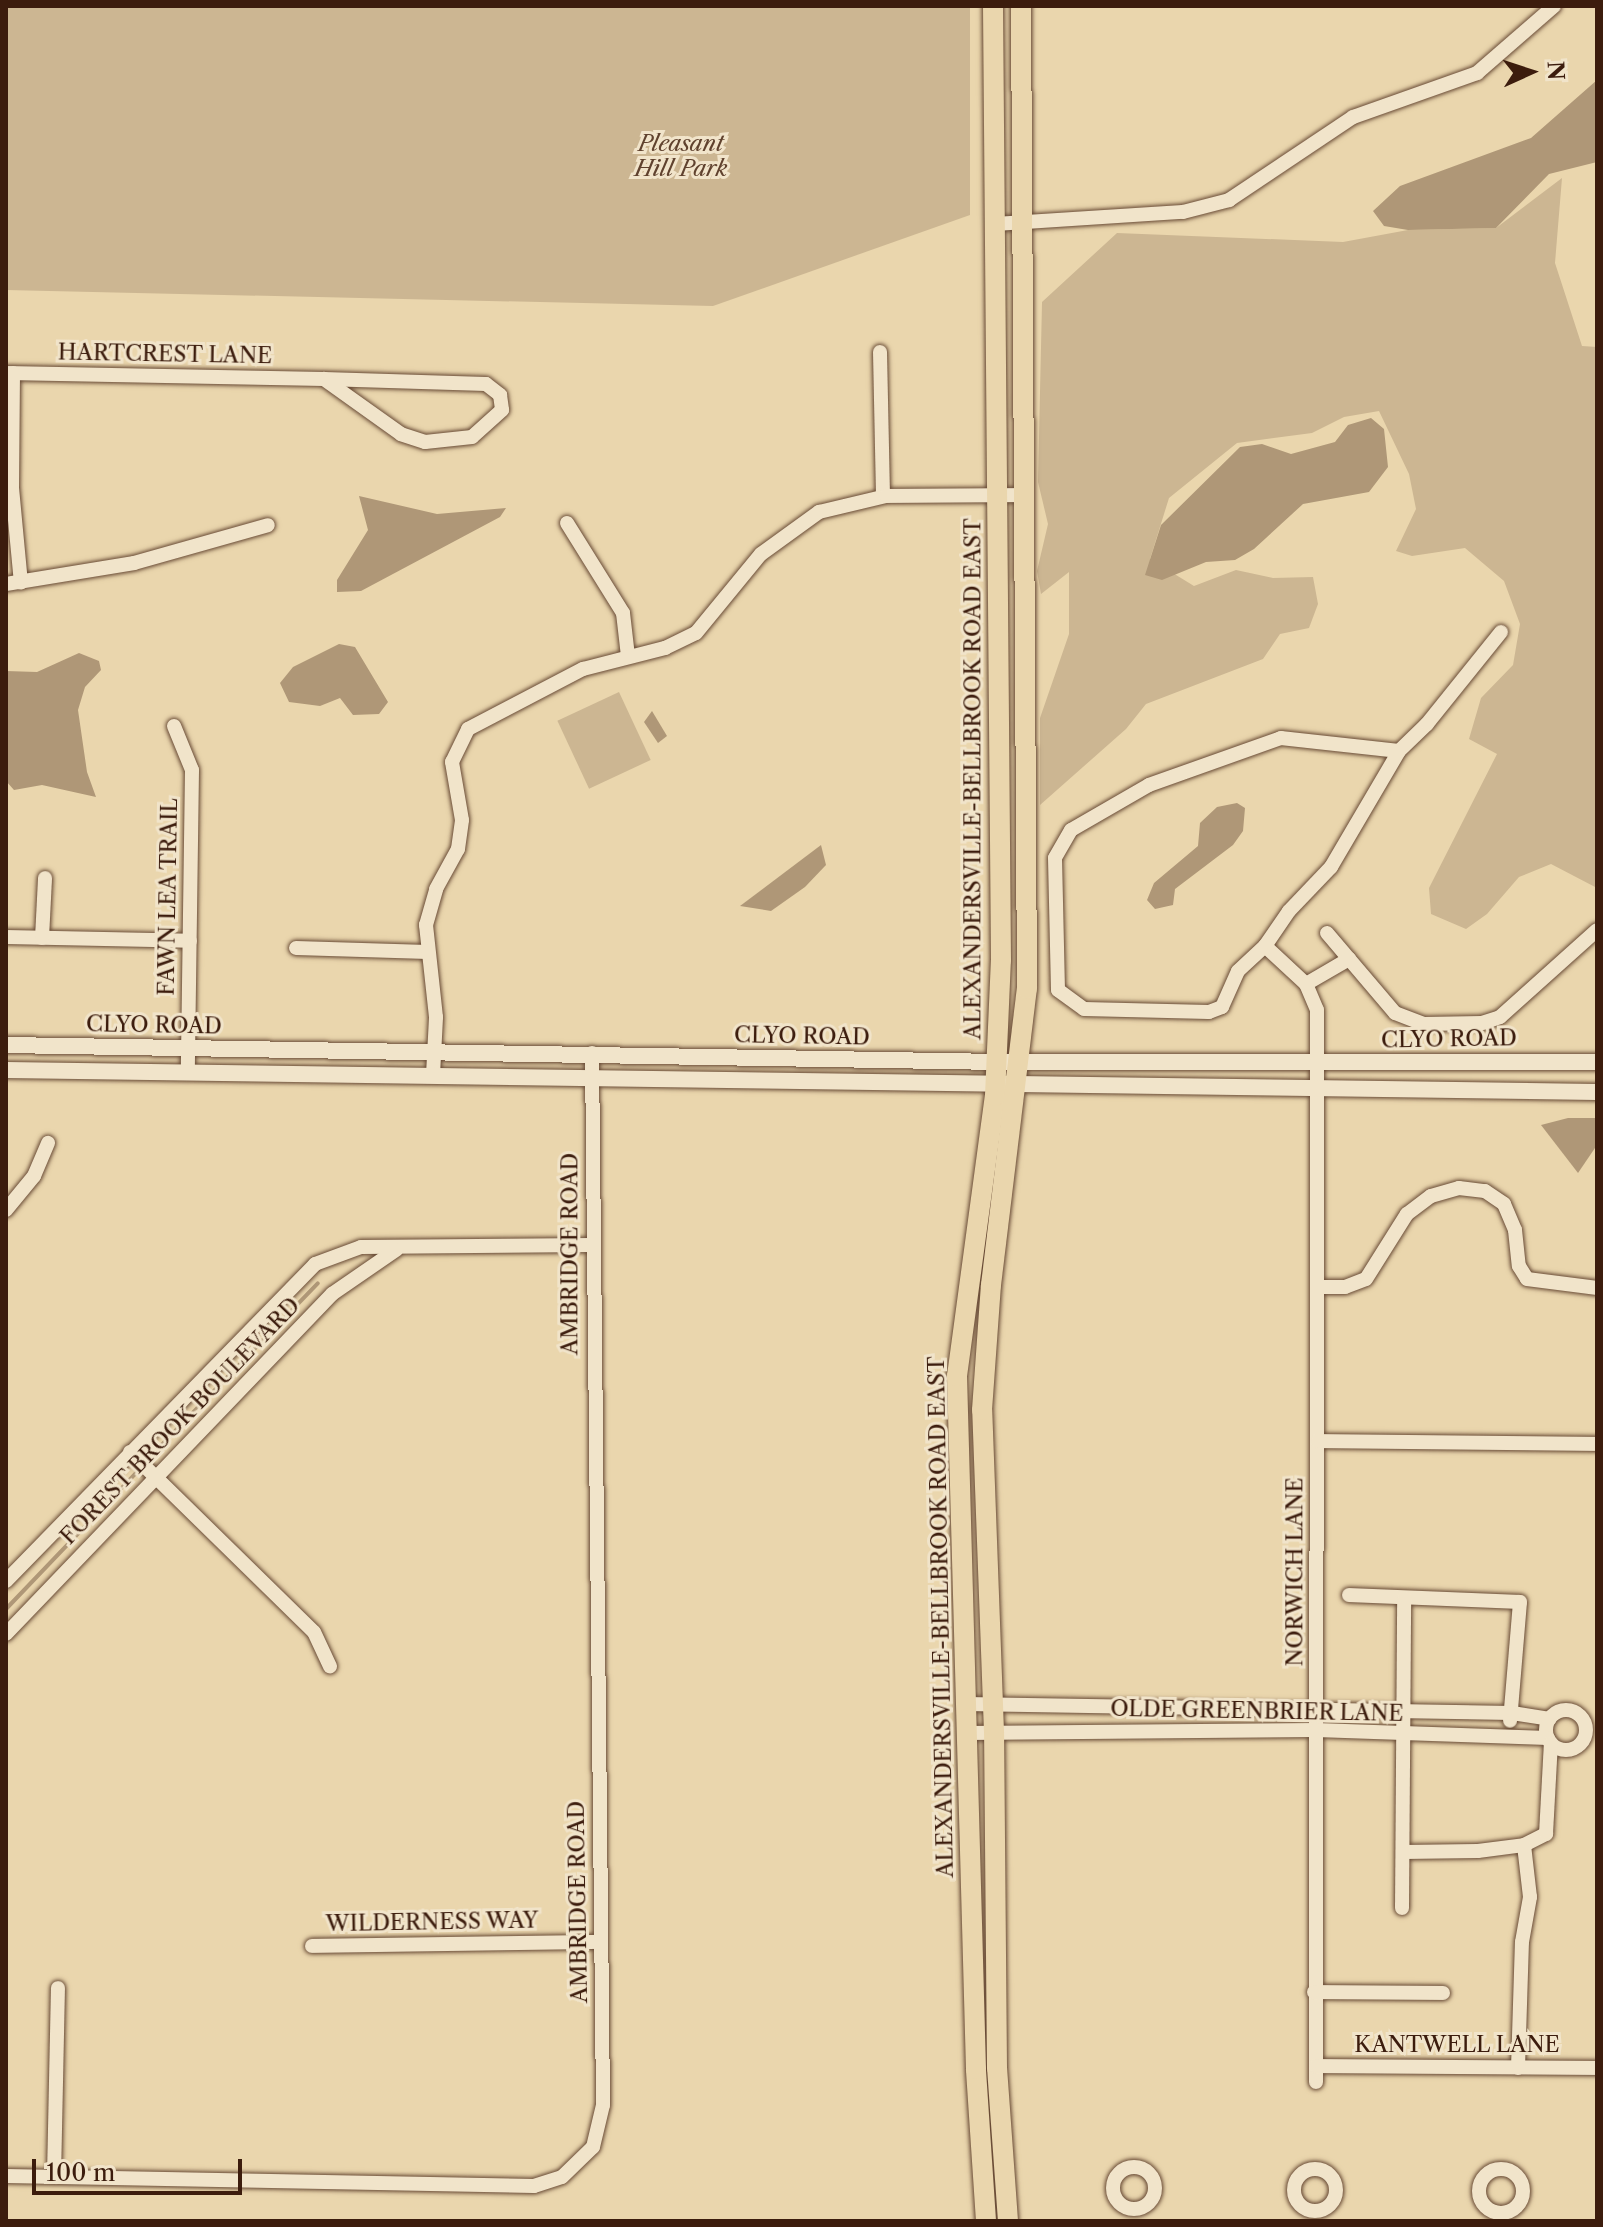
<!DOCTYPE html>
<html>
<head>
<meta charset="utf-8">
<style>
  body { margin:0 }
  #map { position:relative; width:1603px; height:2227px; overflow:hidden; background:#ead6ad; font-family:"Libre Caslon Text",serif }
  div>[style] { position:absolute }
  .green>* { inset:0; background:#ccb692; transform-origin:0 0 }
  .water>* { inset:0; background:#af9777 }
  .stream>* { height:4px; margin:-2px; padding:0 2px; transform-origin:2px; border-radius:2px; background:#af9777 }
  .roads { filter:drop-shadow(0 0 2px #684a35) drop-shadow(0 0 2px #684a35) }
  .minor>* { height:14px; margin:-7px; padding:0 7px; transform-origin:7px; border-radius:7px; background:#f1e4ca }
  .minor>.ring { margin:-7px; padding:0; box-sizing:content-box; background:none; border:14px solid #f1e4ca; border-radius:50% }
  .tertiary>* { height:16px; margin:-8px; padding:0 8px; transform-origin:8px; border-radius:8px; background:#f1e4ca }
  .primary>* { height:20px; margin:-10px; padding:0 10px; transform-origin:10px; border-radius:10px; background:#ead6ad }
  span { translate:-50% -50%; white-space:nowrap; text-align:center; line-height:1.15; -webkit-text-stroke:6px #f1e4ca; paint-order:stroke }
  .park-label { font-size:22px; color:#60422e; font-style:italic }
  .street-label { font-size:22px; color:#3c1c0d }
  .frame { position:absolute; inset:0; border:8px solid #3c1c0d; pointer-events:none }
  .north { position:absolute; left:1491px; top:32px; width:80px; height:80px; -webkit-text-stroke:6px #f1e4ca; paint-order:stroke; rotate:87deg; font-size:22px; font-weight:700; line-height:32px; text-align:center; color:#3c1c0d }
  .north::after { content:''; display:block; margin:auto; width:28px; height:36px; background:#3c1c0d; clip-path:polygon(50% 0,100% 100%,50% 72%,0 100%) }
  .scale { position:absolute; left:32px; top:2159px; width:210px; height:36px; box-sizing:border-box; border:4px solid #3c1c0d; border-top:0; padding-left:10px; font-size:24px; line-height:28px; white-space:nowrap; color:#3c1c0d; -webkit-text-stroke:6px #f1e4ca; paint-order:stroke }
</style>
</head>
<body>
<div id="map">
  <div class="green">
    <i style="clip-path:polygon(6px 6px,970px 6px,970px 215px,713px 306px,6px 290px)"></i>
    <i style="clip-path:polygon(1562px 178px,1555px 263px,1582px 346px,1597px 347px,1597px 888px,1551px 864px,1519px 877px,1487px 914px,1466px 929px,1431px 914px,1429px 888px,1497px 754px,1469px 739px,1481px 698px,1513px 665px,1520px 624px,1504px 581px,1465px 548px,1412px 556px,1396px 551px,1416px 509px,1409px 474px,1379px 411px,1344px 417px,1312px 433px,1237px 443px,1169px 498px,1150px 559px,1194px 586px,1236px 570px,1273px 578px,1313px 577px,1318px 604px,1309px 628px,1280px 634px,1263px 659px,1146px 704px,1126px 729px,1040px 805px,1040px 718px,1069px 634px,1069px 572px,1041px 594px,1037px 571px,1048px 524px,1038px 482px,1042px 302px,1117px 233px,1343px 242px,1408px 230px,1496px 228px)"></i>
    <i style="left:619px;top:692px;width:75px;height:68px;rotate:65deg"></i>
  </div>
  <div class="water">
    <i style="clip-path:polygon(1597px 80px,1597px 162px,1549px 174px,1496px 228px,1408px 230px,1384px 226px,1373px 211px,1400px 186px,1531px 138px)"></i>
    <i style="clip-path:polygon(1371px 418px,1384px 429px,1388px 467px,1369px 492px,1303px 504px,1254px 549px,1235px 560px,1206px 562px,1162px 580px,1145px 575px,1161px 525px,1240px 447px,1262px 444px,1291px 454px,1335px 442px,1348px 425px)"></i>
    <i style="clip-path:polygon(359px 496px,437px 514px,506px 508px,500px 517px,361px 591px,337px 592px,337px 580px,368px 530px)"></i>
    <i style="clip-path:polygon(339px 644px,355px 647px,388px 702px,379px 714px,353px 715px,340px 698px,320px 706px,289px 702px,280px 683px,293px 667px)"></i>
    <i style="clip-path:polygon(79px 653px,99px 661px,101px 670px,85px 687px,78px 710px,87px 772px,96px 797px,42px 785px,14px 790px,6px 781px,6px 671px,37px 672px)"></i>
    <i style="clip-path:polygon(652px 711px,667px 736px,658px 743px,644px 722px)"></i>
    <i style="clip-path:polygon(1237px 803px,1245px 808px,1243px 831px,1233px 845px,1175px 889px,1173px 905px,1155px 909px,1147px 900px,1154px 883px,1198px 846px,1200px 823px,1217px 807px)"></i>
    <i style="clip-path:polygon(821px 845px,826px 865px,805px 887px,771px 911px,740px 906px)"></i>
    <i style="clip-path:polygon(1568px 1118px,1597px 1118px,1597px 1145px,1578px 1173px,1541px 1125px)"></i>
  </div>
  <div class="stream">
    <i style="left:151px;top:1456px;width:240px;rotate:-46deg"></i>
    <i style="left:6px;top:1609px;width:188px;rotate:-46.3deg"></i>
  </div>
  <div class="roads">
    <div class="minor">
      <i style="left:995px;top:224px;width:188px;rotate:-3.7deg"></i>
      <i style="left:1183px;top:212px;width:48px;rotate:-14.6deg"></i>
      <i style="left:1229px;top:200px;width:149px;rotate:-33.8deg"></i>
      <i style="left:1353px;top:117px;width:132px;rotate:-19.5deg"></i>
      <i style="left:1477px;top:73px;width:102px;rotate:-41deg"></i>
      <i style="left:880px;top:352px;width:144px;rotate:88.8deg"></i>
      <i style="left:6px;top:373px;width:318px;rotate:1.1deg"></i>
      <i style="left:13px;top:373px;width:115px;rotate:90.5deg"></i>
      <i style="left:12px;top:488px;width:95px;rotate:84.6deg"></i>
      <i style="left:324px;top:379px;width:162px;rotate:1.8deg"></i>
      <i style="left:486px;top:384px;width:18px;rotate:38deg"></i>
      <i style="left:500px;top:395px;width:15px;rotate:82deg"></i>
      <i style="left:502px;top:410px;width:40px;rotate:138deg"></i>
      <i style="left:472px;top:437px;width:47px;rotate:173.9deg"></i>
      <i style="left:425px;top:442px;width:25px;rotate:-162deg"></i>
      <i style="left:401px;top:434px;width:95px;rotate:-144.5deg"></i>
      <i style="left:567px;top:523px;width:106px;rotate:58.1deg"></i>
      <i style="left:623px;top:613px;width:43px;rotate:83.4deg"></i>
      <i style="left:6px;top:584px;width:130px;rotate:-9.3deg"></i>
      <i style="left:134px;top:563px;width:139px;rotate:-15.8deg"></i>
      <i style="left:174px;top:726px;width:48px;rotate:67.8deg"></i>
      <i style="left:192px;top:770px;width:302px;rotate:90.8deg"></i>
      <i style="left:1399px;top:751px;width:119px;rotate:-173.7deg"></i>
      <i style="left:1281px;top:738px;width:140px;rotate:160.4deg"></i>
      <i style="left:1149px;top:785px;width:90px;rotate:150deg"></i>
      <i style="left:1071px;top:830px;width:32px;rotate:120deg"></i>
      <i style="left:1055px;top:858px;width:132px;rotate:88.7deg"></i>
      <i style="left:1058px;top:990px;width:32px;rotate:36deg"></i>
      <i style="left:1084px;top:1009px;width:125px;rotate:1.4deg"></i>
      <i style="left:1209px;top:1012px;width:14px;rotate:-21deg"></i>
      <i style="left:1222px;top:1007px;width:39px;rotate:-66deg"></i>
      <i style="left:1238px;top:971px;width:37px;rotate:-43deg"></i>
      <i style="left:1265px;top:946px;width:42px;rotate:-55.6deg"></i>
      <i style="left:1289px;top:911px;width:61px;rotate:-46.3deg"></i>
      <i style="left:1331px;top:867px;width:134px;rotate:-59.6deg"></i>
      <i style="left:1399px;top:751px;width:39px;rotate:-44deg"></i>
      <i style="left:1427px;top:724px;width:118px;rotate:-51.2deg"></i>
      <i style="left:1327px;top:933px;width:105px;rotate:49.6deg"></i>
      <i style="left:1395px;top:1013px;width:31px;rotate:21deg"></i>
      <i style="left:1424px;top:1024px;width:58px;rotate:-1deg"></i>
      <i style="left:1482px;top:1023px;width:19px;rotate:-18deg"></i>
      <i style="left:1500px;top:1017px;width:130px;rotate:-41.9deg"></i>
      <i style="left:6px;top:937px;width:184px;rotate:1.2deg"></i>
      <i style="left:42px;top:938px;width:60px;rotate:-87.1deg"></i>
      <i style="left:1265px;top:946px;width:56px;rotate:42.8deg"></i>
      <i style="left:1306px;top:984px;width:28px;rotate:67deg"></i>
      <i style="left:1317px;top:1010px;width:1072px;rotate:90.05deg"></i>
      <i style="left:296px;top:948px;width:132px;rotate:1.7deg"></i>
      <i style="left:1306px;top:984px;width:50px;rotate:-30.2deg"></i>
      <i style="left:433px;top:1075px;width:58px;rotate:-87deg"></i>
      <i style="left:436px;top:1017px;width:93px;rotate:-96.2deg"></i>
      <i style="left:426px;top:925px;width:37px;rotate:-74deg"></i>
      <i style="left:436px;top:889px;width:46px;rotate:-61.2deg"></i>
      <i style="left:458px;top:849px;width:29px;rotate:-82deg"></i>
      <i style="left:462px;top:820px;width:59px;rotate:-99.8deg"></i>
      <i style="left:452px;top:762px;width:37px;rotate:-64deg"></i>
      <i style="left:468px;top:729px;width:130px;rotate:-27.6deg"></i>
      <i style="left:583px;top:669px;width:85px;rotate:-14.4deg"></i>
      <i style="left:665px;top:648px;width:34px;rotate:-26deg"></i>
      <i style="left:696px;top:633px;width:102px;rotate:-50.6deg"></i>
      <i style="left:761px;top:554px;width:72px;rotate:-35.9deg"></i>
      <i style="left:819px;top:512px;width:69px;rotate:-13.4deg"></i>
      <i style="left:886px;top:496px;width:138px;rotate:-0.4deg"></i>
      <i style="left:6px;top:1210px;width:44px;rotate:-50.5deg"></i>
      <i style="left:34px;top:1176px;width:36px;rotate:-67deg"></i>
      <i style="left:1317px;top:1287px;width:28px"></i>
      <i style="left:1345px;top:1287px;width:22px;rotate:-21deg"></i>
      <i style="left:1366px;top:1279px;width:77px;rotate:-57.8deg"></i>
      <i style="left:1407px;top:1214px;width:30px;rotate:-37deg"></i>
      <i style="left:1431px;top:1196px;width:29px;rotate:-16deg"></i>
      <i style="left:1459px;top:1188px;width:26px;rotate:7deg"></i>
      <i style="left:1485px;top:1191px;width:23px;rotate:34deg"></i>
      <i style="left:1504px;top:1204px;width:28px;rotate:67deg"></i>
      <i style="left:1515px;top:1230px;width:36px;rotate:84deg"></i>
      <i style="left:1519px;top:1266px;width:15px;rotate:58deg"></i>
      <i style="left:1527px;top:1279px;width:71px;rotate:7.3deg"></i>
      <i style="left:1318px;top:1441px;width:279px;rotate:0.6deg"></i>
      <i style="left:130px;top:1452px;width:257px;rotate:44.4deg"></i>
      <i style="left:314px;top:1632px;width:38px;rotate:65deg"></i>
      <i style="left:6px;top:1581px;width:443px;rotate:-45.7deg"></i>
      <i style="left:315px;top:1264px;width:49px;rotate:-20.3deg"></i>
      <i style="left:361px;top:1247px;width:230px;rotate:-0.5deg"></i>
      <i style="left:1349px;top:1595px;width:171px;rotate:2.3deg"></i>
      <i style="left:1520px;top:1602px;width:119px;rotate:94.8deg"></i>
      <i style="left:6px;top:1634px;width:471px;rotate:-46.2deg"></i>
      <i style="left:332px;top:1294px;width:78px;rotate:-34.5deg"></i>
      <i style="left:966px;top:1704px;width:546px;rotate:0.94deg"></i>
      <i style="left:1512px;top:1713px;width:38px;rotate:9deg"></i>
      <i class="ring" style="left:1546px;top:1710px;width:26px;height:26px"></i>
      <i style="left:967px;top:1733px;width:349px;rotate:-0.5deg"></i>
      <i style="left:1316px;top:1730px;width:232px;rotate:2deg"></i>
      <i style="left:1403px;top:1852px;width:75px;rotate:-0.8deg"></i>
      <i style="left:1478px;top:1851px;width:46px;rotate:-7.4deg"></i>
      <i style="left:1524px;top:1845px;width:25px;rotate:-27deg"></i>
      <i style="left:1546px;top:1834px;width:91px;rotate:-86.9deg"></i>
      <i style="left:1402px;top:1908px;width:310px;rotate:-89.6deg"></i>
      <i style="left:312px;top:1946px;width:289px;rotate:-0.8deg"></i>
      <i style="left:1314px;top:1992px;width:129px;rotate:0.4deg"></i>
      <i style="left:1316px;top:2066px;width:281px;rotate:0.4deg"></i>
      <i style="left:1518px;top:2068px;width:126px;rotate:-88.2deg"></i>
      <i style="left:1522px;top:1942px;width:46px;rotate:-79.9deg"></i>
      <i style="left:1530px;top:1897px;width:52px;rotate:-96.6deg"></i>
      <i class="ring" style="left:1113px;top:2167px;width:28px;height:28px"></i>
      <i class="ring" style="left:1294px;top:2169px;width:28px;height:28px"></i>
      <i class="ring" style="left:1479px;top:2169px;width:30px;height:30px"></i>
      <i style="left:6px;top:2176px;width:528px;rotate:1.09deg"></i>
      <i style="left:534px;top:2186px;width:29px;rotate:-18deg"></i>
      <i style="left:562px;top:2177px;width:43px;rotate:-44.1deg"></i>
      <i style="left:593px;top:2147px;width:43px;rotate:-76.6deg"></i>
      <i style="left:603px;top:2105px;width:1052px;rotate:-90.6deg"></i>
      <i style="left:54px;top:2177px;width:189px;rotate:-88.8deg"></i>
    </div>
    <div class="tertiary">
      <i style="left:6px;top:1045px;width:992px;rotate:0.98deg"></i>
      <i style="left:998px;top:1062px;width:599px"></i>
      <i style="left:6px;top:1070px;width:1591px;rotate:0.79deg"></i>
    </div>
    <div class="primary">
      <i style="left:986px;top:2221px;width:152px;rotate:-93.8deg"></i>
      <i style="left:976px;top:2069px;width:693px;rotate:-91.57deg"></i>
      <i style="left:957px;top:1376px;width:283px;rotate:-82.3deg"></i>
      <i style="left:995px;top:1096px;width:136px;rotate:-87.5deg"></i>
      <i style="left:1001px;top:960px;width:954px;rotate:-90.48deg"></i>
      <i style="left:1008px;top:2221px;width:153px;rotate:-94.1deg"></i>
      <i style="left:997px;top:2068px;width:336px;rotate:-90.5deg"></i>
      <i style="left:994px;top:1732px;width:322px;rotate:-92.1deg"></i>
      <i style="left:982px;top:1410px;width:125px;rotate:-85.9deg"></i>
      <i style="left:991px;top:1285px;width:298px;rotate:-83.1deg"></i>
      <i style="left:1027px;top:989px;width:983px;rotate:-90.35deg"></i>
    </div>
  </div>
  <div class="park-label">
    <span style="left:681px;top:156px">Pleasant<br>Hill Park</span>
  </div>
  <div class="street-label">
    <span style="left:165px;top:354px;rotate:1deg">HARTCREST LANE</span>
    <span style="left:973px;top:779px;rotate:-90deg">ALEXANDERSVILLE-BELLBROOK ROAD EAST</span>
    <span style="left:168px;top:897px;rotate:-89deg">FAWN LEA TRAIL</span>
    <span style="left:154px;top:1025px;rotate:1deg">CLYO ROAD</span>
    <span style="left:802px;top:1036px;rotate:1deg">CLYO ROAD</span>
    <span style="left:1449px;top:1039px;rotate:-1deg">CLYO ROAD</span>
    <span style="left:570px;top:1254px;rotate:-90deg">AMBRIDGE ROAD</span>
    <span style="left:180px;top:1421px;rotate:-46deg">FOREST BROOK BOULEVARD</span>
    <span style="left:1295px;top:1572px;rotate:-90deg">NORWICH LANE</span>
    <span style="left:941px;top:1617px;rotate:-91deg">ALEXANDERSVILLE-BELLBROOK ROAD EAST</span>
    <span style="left:1257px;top:1711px;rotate:1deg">OLDE GREENBRIER LANE</span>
    <span style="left:578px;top:1902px;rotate:-91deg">AMBRIDGE ROAD</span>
    <span style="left:432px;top:1922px;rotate:-1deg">WILDERNESS WAY</span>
    <span style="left:1457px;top:2045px">KANTWELL LANE</span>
  </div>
  <div class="frame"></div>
  <div class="north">N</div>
  <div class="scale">100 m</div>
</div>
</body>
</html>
